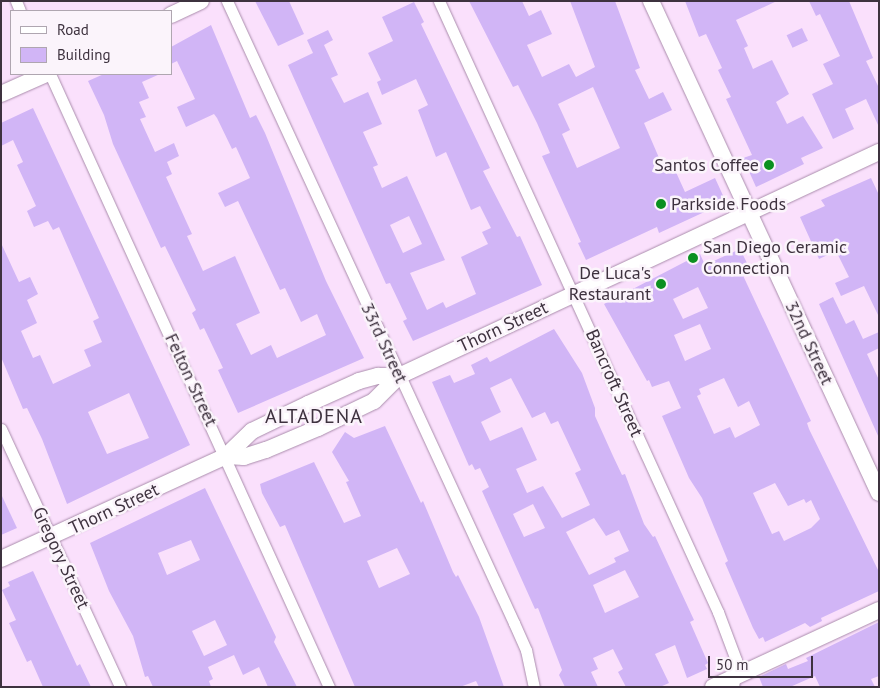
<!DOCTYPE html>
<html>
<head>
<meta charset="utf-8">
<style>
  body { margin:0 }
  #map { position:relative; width:880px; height:688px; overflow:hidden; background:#fae0fc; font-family:"PT Sans",sans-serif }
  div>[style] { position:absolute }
  .building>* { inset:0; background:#d1b5f6; transform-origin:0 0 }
  .roads { filter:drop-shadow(0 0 1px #aa8cac) drop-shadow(0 0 1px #aa8cac) }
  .street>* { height:11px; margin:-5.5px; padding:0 5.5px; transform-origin:5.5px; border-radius:5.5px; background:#fff }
  .secondary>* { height:16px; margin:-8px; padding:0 8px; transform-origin:8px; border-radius:8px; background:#fff }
  .dots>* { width:14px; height:14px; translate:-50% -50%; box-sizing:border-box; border:2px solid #fbf4fb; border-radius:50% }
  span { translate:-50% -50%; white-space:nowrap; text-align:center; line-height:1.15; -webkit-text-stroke:5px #fbf4fb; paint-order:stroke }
  .poi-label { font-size:18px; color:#3e323f }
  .right { translate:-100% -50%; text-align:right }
  .left { translate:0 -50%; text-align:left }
  .street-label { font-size:18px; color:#3e323f }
  .quarter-label { font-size:20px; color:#3e323f; letter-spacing:1px }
  .frame { position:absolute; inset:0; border:2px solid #3e323f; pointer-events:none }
  .legend { position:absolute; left:10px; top:10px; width:162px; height:65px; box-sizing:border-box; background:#fbf4fb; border:1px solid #afa6b0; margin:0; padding:6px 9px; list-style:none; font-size:15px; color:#3e323f }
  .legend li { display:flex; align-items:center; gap:10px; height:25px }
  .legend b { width:25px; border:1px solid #afa6b0 }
  .scale { position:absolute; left:708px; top:656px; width:105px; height:22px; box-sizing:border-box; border:2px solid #3e323f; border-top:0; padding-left:6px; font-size:15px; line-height:18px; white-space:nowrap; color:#3e323f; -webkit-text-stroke:4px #fbf4fb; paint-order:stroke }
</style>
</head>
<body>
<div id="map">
  <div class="building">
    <i style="clip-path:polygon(255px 1px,289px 1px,304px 34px,278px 46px)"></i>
    <i style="clip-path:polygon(evenodd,469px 1px,522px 1px,529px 16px,541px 10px,552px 34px,527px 45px,542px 77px,569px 64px,576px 77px,595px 67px,570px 1px,615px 1px,640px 68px,635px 70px,649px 99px,663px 92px,672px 110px,644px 123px,666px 174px,675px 170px,685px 192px,715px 178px,726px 202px,659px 233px,657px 227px,586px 260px,578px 243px,581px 242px,542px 156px,550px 153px,537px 123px,518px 85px,513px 87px,469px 1px,593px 87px,620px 148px,577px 168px,562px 134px,570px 130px,558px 104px,593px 87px)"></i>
    <i style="clip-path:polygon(685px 1px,777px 1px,736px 20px,748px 46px,744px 48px,753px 69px,772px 60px,789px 94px,776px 102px,787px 124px,803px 116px,823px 148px,801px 158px,804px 164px,756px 187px,743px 158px,752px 155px,726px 99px,731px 97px,718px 70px,722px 68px,706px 34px,699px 37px)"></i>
    <i style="clip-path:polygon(809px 1px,849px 1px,873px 58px,866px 61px,879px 88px,879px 127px,866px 99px,845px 109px,854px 129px,833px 139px,812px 94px,833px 84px,823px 64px,840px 56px,820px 14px,816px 16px)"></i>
    <i style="clip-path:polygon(evenodd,414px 2px,424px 22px,421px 24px,490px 168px,483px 171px,517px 237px,520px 236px,542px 285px,413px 341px,403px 321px,407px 319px,390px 283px,386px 284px,288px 65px,313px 53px,307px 40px,328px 30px,333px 40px,324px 45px,338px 75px,331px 78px,344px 103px,368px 92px,382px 124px,363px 132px,378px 165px,373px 167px,382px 188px,407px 176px,445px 260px,410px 273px,427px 310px,443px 302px,446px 308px,476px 294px,461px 257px,488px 244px,482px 232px,491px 228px,480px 206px,471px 210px,446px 152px,436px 157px,418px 110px,428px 105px,416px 79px,382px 95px,377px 82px,381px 80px,368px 53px,393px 41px,382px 17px,414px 2px,409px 216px,422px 244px,403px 253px,390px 225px,409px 216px)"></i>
    <i style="clip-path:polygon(211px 25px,250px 118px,256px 115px,265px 133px,326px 281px,364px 358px,238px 413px,218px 370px,223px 368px,204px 328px,200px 330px,192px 313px,196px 310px,165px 246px,161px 248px,113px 144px,104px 115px,88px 81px,104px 74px,160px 74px,142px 82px,149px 98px,139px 102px,146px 117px,140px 119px,155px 152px,174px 143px,179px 156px,167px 162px,172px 174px,166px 177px,192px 234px,187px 236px,203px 271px,235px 256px,260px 313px,236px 324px,251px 355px,271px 345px,277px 358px,326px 335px,317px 314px,301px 322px,285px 288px,280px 290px,238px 201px,225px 207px,218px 193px,250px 178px,236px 147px,232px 149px,217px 118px,214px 114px,186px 127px,177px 107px,195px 99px,177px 61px,171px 64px,171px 47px)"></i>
    <i style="left:802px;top:28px;width:14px;height:17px;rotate:65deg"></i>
    <i style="clip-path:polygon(evenodd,33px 108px,190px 445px,67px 504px,42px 439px,27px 408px,23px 409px,1px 357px,1px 243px,19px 282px,30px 277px,38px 294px,27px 300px,37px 323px,21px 331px,33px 358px,40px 355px,53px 384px,91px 366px,84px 350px,102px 342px,93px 321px,99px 318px,59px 227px,53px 230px,48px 221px,34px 227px,27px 211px,36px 206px,17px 165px,23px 162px,13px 140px,1px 146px,1px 123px,33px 108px,129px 393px,149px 438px,107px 454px,88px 412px,129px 393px)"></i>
    <i style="clip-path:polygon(871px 178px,879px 195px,879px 317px,864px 286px,841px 296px,835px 283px,849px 277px,836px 251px,819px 259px,800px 217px,825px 206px,821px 200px)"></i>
    <i style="clip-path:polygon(evenodd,740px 249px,748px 265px,740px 269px,811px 421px,807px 423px,809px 429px,879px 572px,879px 591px,821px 618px,822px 621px,810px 627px,805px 623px,765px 642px,763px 637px,759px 639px,753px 628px,725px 563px,728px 561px,702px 498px,689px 478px,662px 416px,681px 408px,669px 381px,652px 387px,649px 380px,647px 381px,604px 304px,700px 254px,705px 265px,740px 249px,698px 287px,708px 308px,683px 319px,673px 299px,698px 287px,740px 249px,700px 324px,711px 349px,685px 361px,674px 335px,700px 324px,740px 249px,724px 378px,738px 407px,749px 401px,760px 425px,735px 438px,730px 427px,714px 434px,697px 396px,701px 394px,699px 389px,724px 378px,740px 249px,775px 483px,788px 506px,804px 499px,806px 503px,811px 500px,820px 519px,811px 528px,784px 541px,779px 531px,772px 534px,753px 493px,775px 483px)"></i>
    <i style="clip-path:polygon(833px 297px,846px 324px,854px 320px,863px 339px,879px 332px,879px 348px,867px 354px,879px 380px,879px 438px,819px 304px)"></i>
    <i style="clip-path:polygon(evenodd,554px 329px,582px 373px,595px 408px,595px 416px,613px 456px,622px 475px,625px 474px,644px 524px,653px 537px,655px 536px,694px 620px,690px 622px,708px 663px,705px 665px,707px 669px,687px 678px,675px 645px,655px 654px,669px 683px,660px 687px,626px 687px,618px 672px,623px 669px,613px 649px,593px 658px,598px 669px,591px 672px,598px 687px,565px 687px,559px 675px,562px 670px,538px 608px,535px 609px,482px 491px,489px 487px,480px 468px,475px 470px,472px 464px,469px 466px,432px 382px,450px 375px,454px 383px,475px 374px,471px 365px,487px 357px,490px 362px,554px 329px,511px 378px,532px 418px,545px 412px,551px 424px,558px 421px,581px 470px,575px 473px,590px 505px,562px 518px,543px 486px,527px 493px,516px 469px,537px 460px,522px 427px,490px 441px,481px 422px,501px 412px,490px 388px,511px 378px,554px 329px,533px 504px,545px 528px,524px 537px,513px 514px,533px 504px,554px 329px,594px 518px,606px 536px,619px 530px,629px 551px,614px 558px,616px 562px,589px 575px,566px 532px,594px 518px,554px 329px,625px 570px,639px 597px,605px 613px,593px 585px,625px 570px)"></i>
    <i style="clip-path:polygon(evenodd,385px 426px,421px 503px,423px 501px,453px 572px,456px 577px,458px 575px,479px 617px,504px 687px,479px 687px,476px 681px,460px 687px,355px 687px,285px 525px,280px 527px,262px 493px,260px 484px,314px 462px,344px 523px,361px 516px,346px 482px,349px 481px,332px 452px,345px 432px,354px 438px,385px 426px,397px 548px,410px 574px,379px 588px,367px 561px,397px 548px)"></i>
    <i style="clip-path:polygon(evenodd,205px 488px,276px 637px,274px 642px,297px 687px,268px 687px,259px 667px,243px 675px,234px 655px,208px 667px,213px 679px,209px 681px,211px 687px,153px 687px,148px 676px,145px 677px,133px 636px,109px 591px,90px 543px,205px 488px,191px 540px,200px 560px,167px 575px,158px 553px,191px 540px,205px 488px,215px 620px,227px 645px,204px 656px,192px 631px,215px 620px)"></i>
    <i style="clip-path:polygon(1px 494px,17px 528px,1px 535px)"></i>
    <i style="clip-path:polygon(33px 571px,77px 666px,80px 664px,91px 687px,43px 687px,31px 660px,27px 662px,9px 623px,16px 620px,2px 590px,10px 586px,8px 582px)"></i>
    <i style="clip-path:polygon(879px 622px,879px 676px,871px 679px,875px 687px,820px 687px,815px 676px,790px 687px,763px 687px,759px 677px,786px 664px,788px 669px,808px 661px,806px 658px)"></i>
  </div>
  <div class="roads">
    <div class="street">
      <i style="left:16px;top:1px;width:11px;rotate:68deg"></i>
      <i style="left:227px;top:1px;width:685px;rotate:65.23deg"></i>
      <i style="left:514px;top:623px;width:30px;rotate:66deg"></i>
      <i style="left:526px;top:650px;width:38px;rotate:78deg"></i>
      <i style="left:439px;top:1px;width:672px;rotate:65.46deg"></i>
      <i style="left:718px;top:612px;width:51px;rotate:69.4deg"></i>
      <i style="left:736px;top:660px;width:27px;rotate:96deg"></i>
      <i style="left:50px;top:74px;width:674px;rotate:65.53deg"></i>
      <i style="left:1px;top:429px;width:284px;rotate:65.2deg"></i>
    </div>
    <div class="secondary">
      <i style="left:651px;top:1px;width:542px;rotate:65.14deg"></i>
      <i style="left:171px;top:15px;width:33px;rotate:-25deg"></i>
      <i style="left:1px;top:94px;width:49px;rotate:-24deg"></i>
      <i style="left:226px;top:456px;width:18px;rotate:3deg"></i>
      <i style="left:244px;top:457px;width:23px;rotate:-18deg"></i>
      <i style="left:266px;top:450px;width:56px;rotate:-22.9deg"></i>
      <i style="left:318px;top:428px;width:62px;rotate:-25.7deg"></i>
      <i style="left:374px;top:401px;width:35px;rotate:-45deg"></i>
      <i style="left:399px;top:376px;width:530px;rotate:-25.02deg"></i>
      <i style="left:1px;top:559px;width:247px;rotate:-24.6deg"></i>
      <i style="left:226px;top:456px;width:36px;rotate:-44deg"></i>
      <i style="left:252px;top:431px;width:62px;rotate:-25.7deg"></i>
      <i style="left:308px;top:404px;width:56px;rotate:-24.3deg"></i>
      <i style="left:359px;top:381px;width:20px;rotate:-15deg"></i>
      <i style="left:378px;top:376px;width:21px"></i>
      <i style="left:713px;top:687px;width:183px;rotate:-24.9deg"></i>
    </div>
  </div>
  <div class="dots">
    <i style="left:769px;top:165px;background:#0b9021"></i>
    <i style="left:661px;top:204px;background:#0b9021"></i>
    <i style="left:693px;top:258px;background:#0b9021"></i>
    <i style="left:661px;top:284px;background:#0b9021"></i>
  </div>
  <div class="poi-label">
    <span class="right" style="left:759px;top:165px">Santos Coffee</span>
    <span class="left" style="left:671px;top:204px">Parkside Foods</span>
    <span class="left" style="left:703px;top:258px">San Diego Ceramic<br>Connection</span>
    <span class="right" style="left:651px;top:284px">De Luca's<br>Restaurant</span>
  </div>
  <div class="street-label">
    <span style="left:503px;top:327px;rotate:-25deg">Thorn Street</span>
    <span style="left:384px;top:343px;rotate:65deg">33rd Street</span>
    <span style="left:809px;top:343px;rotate:65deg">32nd Street</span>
    <span style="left:191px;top:380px;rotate:65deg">Felton Street</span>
    <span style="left:614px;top:383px;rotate:66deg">Bancroft Street</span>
    <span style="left:114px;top:509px;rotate:-25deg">Thorn Street</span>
    <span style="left:61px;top:558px;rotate:65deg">Gregory Street</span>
  </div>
  <div class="quarter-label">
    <span style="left:314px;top:416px">ALTADENA</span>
  </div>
  <div class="frame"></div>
  <ul class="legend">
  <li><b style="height:6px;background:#fff"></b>Road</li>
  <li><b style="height:14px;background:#d1b5f6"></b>Building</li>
  </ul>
  <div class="scale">50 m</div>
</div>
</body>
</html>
